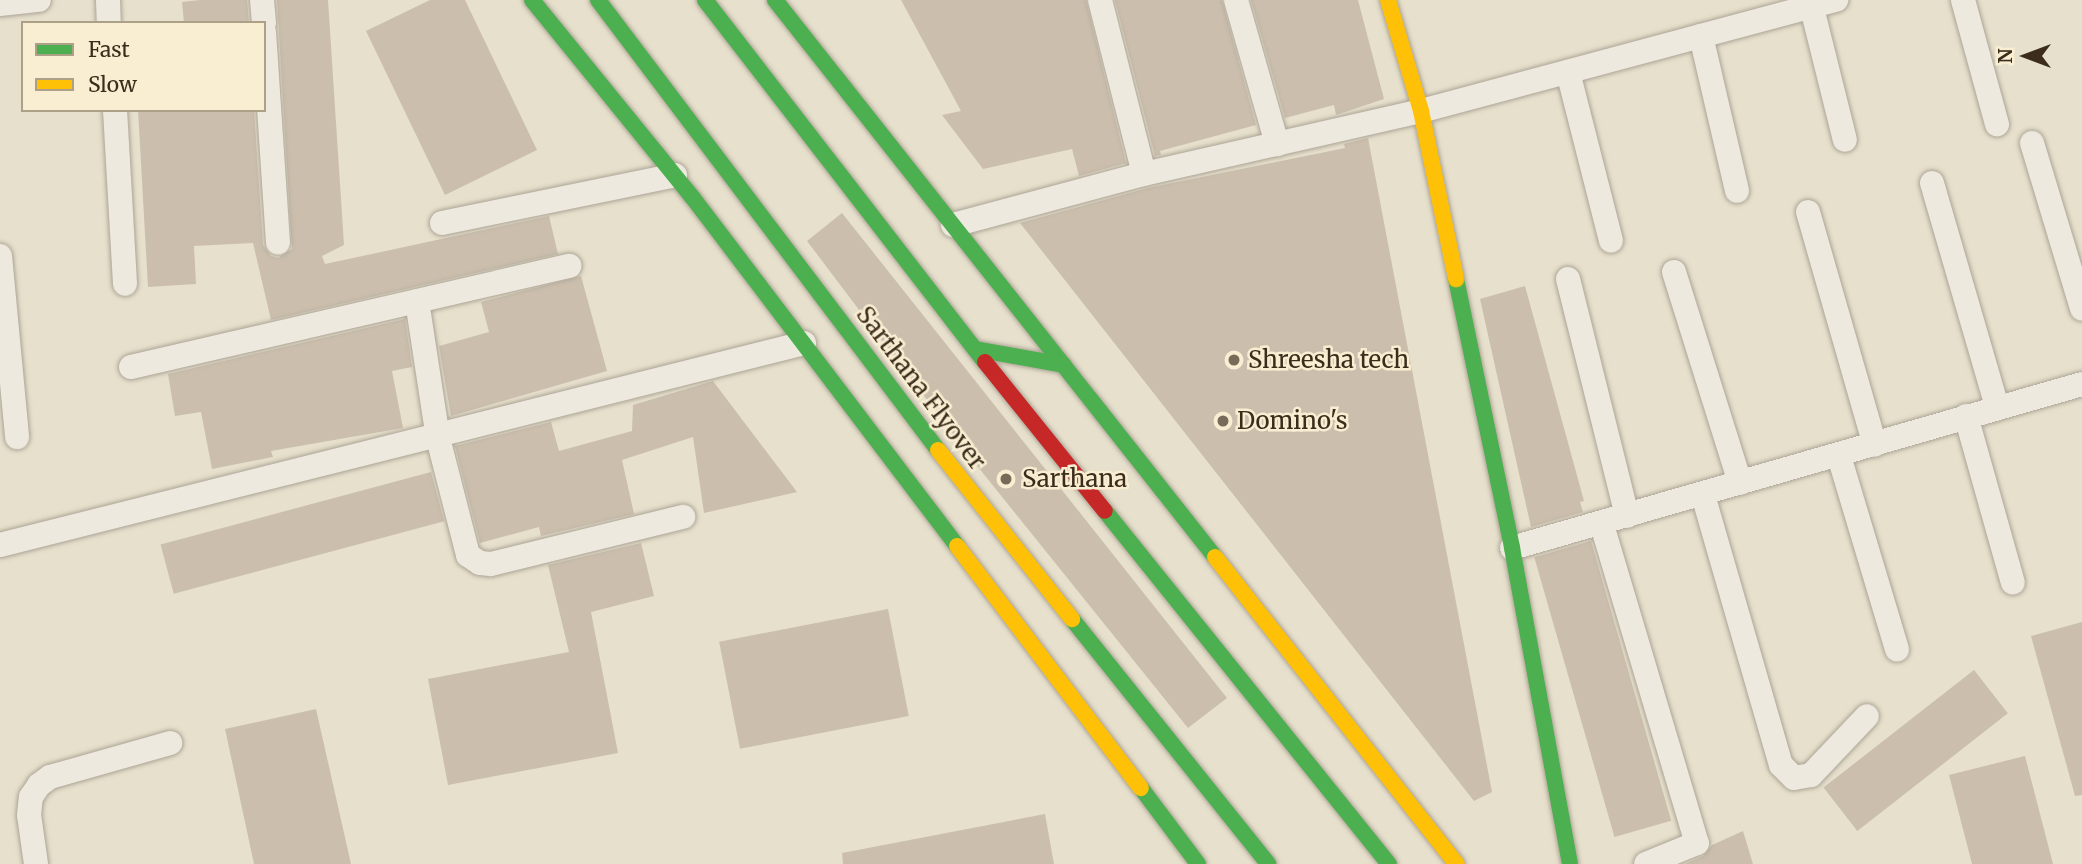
<!DOCTYPE html>
<html>
<head>
<meta charset="utf-8">
<style>
  body { margin:0 }
  #map { position:relative; width:2082px; height:864px; overflow:hidden; background:#e7e0cc; font-family:Merriweather,serif }
  div>[style] { position:absolute }
  .building>* { inset:0; background:#cbbead; transform-origin:0 0 }
  .roads { filter:drop-shadow(0 0 2px #aca496) drop-shadow(0 0 2px #aca496) }
  .street>* { height:24px; margin:-12px; padding:0 12px; transform-origin:12px; border-radius:12px; background:#eee9df }
  .fast>* { height:16px; margin:-8px; padding:0 8px; transform-origin:8px; border-radius:8px; background:#4caf50 }
  .slow>* { height:16px; margin:-8px; padding:0 8px; transform-origin:8px; border-radius:8px; background:#ffc107 }
  .jam>* { height:16px; margin:-8px; padding:0 8px; transform-origin:8px; border-radius:8px; background:#c62828 }
  .dots>* { width:19px; height:19px; translate:-50% -50%; box-sizing:border-box; border:4px solid #f9eed2; border-radius:50% }
  span { translate:-50% -50%; white-space:nowrap; text-align:center; line-height:1.15; -webkit-text-stroke:5px #f9eed2; paint-order:stroke }
  .poi-label { font-size:24px; color:#3c2c1c }
  .left { translate:0 -50%; text-align:left }
  .street-label { font-size:24px; color:#3c2c1c }
  .legend { position:absolute; left:21px; top:21px; width:245px; height:91px; box-sizing:border-box; background:#f9eed2; border:2px solid #ada089; margin:0; padding:9px 12px; list-style:none; font-size:21px; color:#3c2c1c }
  .legend li { display:flex; align-items:center; gap:14px; height:35px }
  .legend b { width:35px; border:2px solid #ada089 }
  .north { position:absolute; left:1991px; top:21px; width:70px; height:70px; -webkit-text-stroke:5px #f9eed2; paint-order:stroke; rotate:270deg; font-size:19px; font-weight:700; line-height:28px; text-align:center; color:#3c2c1c }
  .north::after { content:''; display:block; margin:auto; width:24px; height:32px; background:#3c2c1c; clip-path:polygon(50% 0,100% 100%,50% 72%,0 100%) }
</style>
</head>
<body>
<div id="map">
  <div class="building">
    <i style="clip-path:polygon(200px 0,247px 0,249px 23px,184px 23px,182px 2px)"></i>
    <i style="clip-path:polygon(277px 0,328px 0,344px 245px,322px 256px,325px 264px,549px 216px,558px 254px,271px 320px,253px 243px,194px 246px,196px 284px,148px 287px,138px 110px,254px 110px,263px 245px,271px 256px,278px 258px,292px 249px)"></i>
    <i style="clip-path:polygon(430px 0,465px 0,537px 150px,445px 195px,366px 31px)"></i>
    <i style="clip-path:polygon(901px 0,1086px 0,1126px 163px,1079px 176px,1072px 149px,983px 169px,942px 115px,961px 111px)"></i>
    <i style="clip-path:polygon(1115px 0,1222px 0,1256px 125px,1160px 151px,1161px 155px,1155px 156px)"></i>
    <i style="clip-path:polygon(1251px 0,1358px 0,1384px 99px,1336px 115px,1334px 105px,1285px 118px)"></i>
    <i style="clip-path:polygon(1368px 138px,1492px 792px,1474px 801px,1020px 223px,1148px 188px,1345px 148px,1344px 144px)"></i>
    <i style="clip-path:polygon(842px 213px,1227px 698px,1188px 728px,974px 462px,807px 241px)"></i>
    <i style="clip-path:polygon(581px 276px,607px 371px,451px 416px,439px 346px,489px 332px,481px 302px)"></i>
    <i style="clip-path:polygon(1525px 286px,1584px 501px,1580px 502px,1583px 512px,1531px 527px,1480px 299px)"></i>
    <i style="clip-path:polygon(405px 319px,412px 367px,392px 371px,403px 428px,271px 451px,273px 457px,212px 469px,201px 412px,175px 416px,168px 374px)"></i>
    <i style="clip-path:polygon(713px 381px,797px 492px,704px 513px,693px 437px,622px 460px,634px 514px,541px 536px,539px 527px,480px 543px,455px 446px,551px 422px,559px 451px,632px 431px,633px 405px)"></i>
    <i style="left:431px;top:472px;width:51px;height:280px;rotate:75deg"></i>
    <i style="left:1591px;top:541px;width:291px;height:59px;rotate:74deg"></i>
    <i style="clip-path:polygon(641px 543px,654px 596px,591px 612px,618px 753px,448px 785px,428px 679px,569px 652px,548px 565px)"></i>
    <i style="left:888px;top:609px;width:109px;height:172px;rotate:79deg"></i>
    <i style="clip-path:polygon(2082px 622px,2082px 795px,2075px 796px,2031px 636px)"></i>
    <i style="left:1974px;top:670px;width:55px;height:191px;rotate:52deg"></i>
    <i style="clip-path:polygon(316px 709px,351px 864px,254px 864px,225px 729px)"></i>
    <i style="clip-path:polygon(2025px 756px,2053px 864px,1972px 864px,1949px 775px)"></i>
    <i style="clip-path:polygon(1045px 814px,1054px 864px,843px 864px,842px 853px)"></i>
    <i style="clip-path:polygon(1743px 831px,1753px 864px,1685px 864px,1703px 856px,1712px 845px)"></i>
  </div>
  <div class="roads">
    <div class="street">
      <i style="left:108px;top:0;width:23px;rotate:88deg"></i>
      <i style="left:262px;top:0;width:23px;rotate:85deg"></i>
      <i style="left:1100px;top:0;width:179px;rotate:75.8deg"></i>
      <i style="left:1236px;top:0;width:150px;rotate:74.1deg"></i>
      <i style="left:1810px;top:0;width:144px;rotate:76deg"></i>
      <i style="left:1963px;top:0;width:129px;rotate:74.7deg"></i>
      <i style="left:0;top:4px;width:39px;rotate:-6deg"></i>
      <i style="left:264px;top:32px;width:211px;rotate:86.2deg"></i>
      <i style="left:1701px;top:36px;width:159px;rotate:76.9deg"></i>
      <i style="left:1568px;top:72px;width:174px;rotate:75.7deg"></i>
      <i style="left:115px;top:110px;width:174px;rotate:86.7deg"></i>
      <i style="left:2032px;top:143px;width:173px;rotate:73.2deg"></i>
      <i style="left:1932px;top:183px;width:233px;rotate:73.8deg"></i>
      <i style="left:1808px;top:212px;width:242px;rotate:74deg"></i>
      <i style="left:442px;top:223px;width:238px;rotate:-11.6deg"></i>
      <i style="left:953px;top:225px;width:198px;rotate:-15deg"></i>
      <i style="left:1144px;top:174px;width:284px;rotate:-12.8deg"></i>
      <i style="left:1421px;top:111px;width:430px;rotate:-15deg"></i>
      <i style="left:0;top:256px;width:182px;rotate:84.6deg"></i>
      <i style="left:1674px;top:272px;width:221px;rotate:72.6deg"></i>
      <i style="left:1568px;top:279px;width:244px;rotate:76deg"></i>
      <i style="left:417px;top:301px;width:139px;rotate:81.3deg"></i>
      <i style="left:438px;top:438px;width:121px;rotate:75.6deg"></i>
      <i style="left:468px;top:555px;width:14px;rotate:34deg"></i>
      <i style="left:480px;top:563px;width:11px;rotate:5deg"></i>
      <i style="left:491px;top:564px;width:198px;rotate:-13.8deg"></i>
      <i style="left:131px;top:367px;width:450px;rotate:-13deg"></i>
      <i style="left:1966px;top:416px;width:173px;rotate:74.3deg"></i>
      <i style="left:1839px;top:456px;width:202px;rotate:73.3deg"></i>
      <i style="left:1703px;top:495px;width:281px;rotate:73.9deg"></i>
      <i style="left:1781px;top:765px;width:18px;rotate:45deg"></i>
      <i style="left:1794px;top:778px;width:17px;rotate:-10deg"></i>
      <i style="left:1811px;top:775px;width:81px;rotate:-46.5deg"></i>
      <i style="left:1602px;top:525px;width:332px;rotate:73.4deg"></i>
      <i style="left:1697px;top:843px;width:55px;rotate:157.6deg"></i>
      <i style="left:0;top:545px;width:829px;rotate:-14.1deg"></i>
      <i style="left:1512px;top:548px;width:593px;rotate:-16.05deg"></i>
      <i style="left:36px;top:864px;width:49px;rotate:-98.1deg"></i>
      <i style="left:29px;top:815px;width:18px;rotate:-84deg"></i>
      <i style="left:31px;top:797px;width:14px;rotate:-56deg"></i>
      <i style="left:39px;top:785px;width:14px;rotate:-36deg"></i>
      <i style="left:50px;top:777px;width:125px;rotate:-15.8deg"></i>
    </div>
    <div class="fast">
      <i style="left:532px;top:0;width:255px;rotate:50.9deg"></i>
      <i style="left:693px;top:198px;width:437px;rotate:52.8deg"></i>
      <i style="left:598px;top:0;width:564px;rotate:52.93deg"></i>
      <i style="left:705px;top:0;width:458px;rotate:52.3deg"></i>
      <i style="left:775px;top:0;width:710px;rotate:51.69deg"></i>
      <i style="left:1456px;top:279px;width:275px;rotate:78.2deg"></i>
      <i style="left:1512px;top:548px;width:321px;rotate:79.6deg"></i>
      <i style="left:975px;top:349px;width:90px;rotate:10.2deg"></i>
      <i style="left:1105px;top:511px;width:453px;rotate:51.2deg"></i>
      <i style="left:1072px;top:619px;width:314px;rotate:51.3deg"></i>
      <i style="left:1141px;top:788px;width:95px;rotate:53.1deg"></i>
    </div>
    <div class="slow">
      <i style="left:1388px;top:0;width:116px;rotate:73.4deg"></i>
      <i style="left:1421px;top:111px;width:172px;rotate:78.2deg"></i>
      <i style="left:938px;top:450px;width:216px;rotate:51.6deg"></i>
      <i style="left:957px;top:546px;width:304px;rotate:52.8deg"></i>
      <i style="left:1215px;top:557px;width:391px;rotate:51.8deg"></i>
    </div>
    <div class="jam">
      <i style="left:985px;top:362px;width:191px;rotate:51.2deg"></i>
    </div>
  </div>
  <div class="dots">
    <i style="left:1234px;top:360px;background:#786b5a"></i>
    <i style="left:1223px;top:421px;background:#786b5a"></i>
    <i style="left:1006px;top:479px;background:#786b5a"></i>
  </div>
  <div class="poi-label">
    <span class="left" style="left:1248px;top:360px">Shreesha tech</span>
    <span class="left" style="left:1237px;top:421px">Domino's</span>
    <span class="left" style="left:1022px;top:479px">Sarthana</span>
  </div>
  <div class="street-label">
    <span style="left:921px;top:388px;rotate:53deg">Sarthana Flyover</span>
  </div>
  <ul class="legend">
  <li><b style="height:9px;background:#4caf50"></b>Fast</li>
  <li><b style="height:9px;background:#ffc107"></b>Slow</li>
  </ul>
  <div class="north">N</div>
</div>
</body>
</html>
